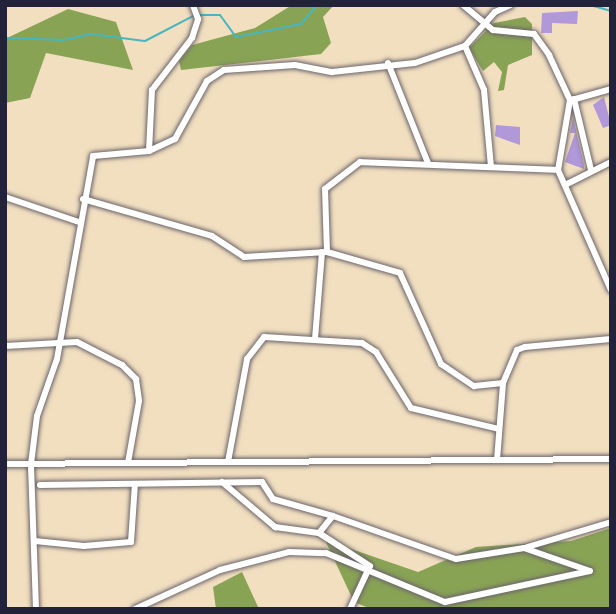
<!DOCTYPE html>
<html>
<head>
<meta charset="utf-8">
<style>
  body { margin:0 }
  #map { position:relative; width:616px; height:614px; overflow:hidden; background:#f2dfc0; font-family:"Comic Neue",sans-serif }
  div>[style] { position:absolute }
  .forest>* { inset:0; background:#89a355 }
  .stream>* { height:2px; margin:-1px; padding:0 1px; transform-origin:1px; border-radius:1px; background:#47b6c0 }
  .building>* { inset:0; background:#b098d9 }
  .roads { filter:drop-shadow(0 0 2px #6b646a) drop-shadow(0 0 2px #6b646a) }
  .minor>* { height:6px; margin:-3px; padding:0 3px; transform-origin:3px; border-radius:3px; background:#fff }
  span { translate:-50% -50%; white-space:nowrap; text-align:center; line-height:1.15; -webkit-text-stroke:6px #fbf7ec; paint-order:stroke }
  .frame { position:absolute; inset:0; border:7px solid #22223b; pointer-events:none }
</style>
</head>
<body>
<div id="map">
  <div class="forest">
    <i style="clip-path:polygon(292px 5px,334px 5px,323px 17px,331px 43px,321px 54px,181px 70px,179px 61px,192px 45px,255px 28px)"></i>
    <i style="clip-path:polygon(68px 9px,116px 22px,133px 70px,46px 53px,30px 98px,5px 103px,5px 39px)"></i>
    <i style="clip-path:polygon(525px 17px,532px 24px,532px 55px,508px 65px,504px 90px,498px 91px,502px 72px,494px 62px,483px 71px,469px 48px,494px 23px)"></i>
    <i style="clip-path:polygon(611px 528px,611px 609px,371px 609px,354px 602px,325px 540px,418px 572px,476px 547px,571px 541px)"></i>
    <i style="clip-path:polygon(242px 572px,259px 609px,216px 609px,213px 587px)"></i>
  </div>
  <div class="stream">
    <i style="left:590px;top:5px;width:22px;rotate:16deg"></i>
    <i style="left:198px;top:15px;width:22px"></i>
    <i style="left:220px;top:15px;width:27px;rotate:54deg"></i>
    <i style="left:236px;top:37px;width:66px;rotate:-11.3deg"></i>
    <i style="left:301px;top:24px;width:25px;rotate:-50deg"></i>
    <i style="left:5px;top:38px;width:59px;rotate:1.9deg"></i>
    <i style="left:64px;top:40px;width:28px;rotate:-13deg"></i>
    <i style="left:91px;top:34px;width:54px;rotate:7.4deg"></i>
    <i style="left:145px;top:41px;width:54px;rotate:-27.5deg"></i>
  </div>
  <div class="building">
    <i style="clip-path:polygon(578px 11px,577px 24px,552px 23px,552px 33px,541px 33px,542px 13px)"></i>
    <i style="clip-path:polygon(604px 97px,611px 125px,603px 128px,593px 105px)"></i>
    <i style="clip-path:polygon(573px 118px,584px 165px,584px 169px,565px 162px,575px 133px,570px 133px)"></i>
    <i style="clip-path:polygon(496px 125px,520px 127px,520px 145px,495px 136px)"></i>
  </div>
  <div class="roads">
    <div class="minor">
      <i style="left:463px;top:5px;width:39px;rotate:40deg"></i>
      <i style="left:493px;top:30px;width:41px;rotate:5.6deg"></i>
      <i style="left:534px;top:34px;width:26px;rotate:54deg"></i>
      <i style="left:549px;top:55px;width:50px;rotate:65deg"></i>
      <i style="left:570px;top:100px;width:71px;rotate:99.7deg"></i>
      <i style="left:558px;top:170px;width:131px;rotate:66.2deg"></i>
      <i style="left:465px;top:46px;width:48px;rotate:66.6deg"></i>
      <i style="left:484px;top:90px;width:77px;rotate:84.8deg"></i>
      <i style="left:388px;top:63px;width:108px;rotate:68.2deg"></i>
      <i style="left:574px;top:99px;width:73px;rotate:76.5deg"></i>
      <i style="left:572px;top:100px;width:41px;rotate:-15.8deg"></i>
      <i style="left:149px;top:151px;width:61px;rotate:-87.2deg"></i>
      <i style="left:152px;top:90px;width:66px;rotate:-52.4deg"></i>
      <i style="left:192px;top:38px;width:20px;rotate:-72deg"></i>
      <i style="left:198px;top:19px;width:15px;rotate:-110deg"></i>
      <i style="left:565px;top:185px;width:51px;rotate:-26.6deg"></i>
      <i style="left:5px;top:197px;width:78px;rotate:18.7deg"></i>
      <i style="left:83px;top:199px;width:134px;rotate:16deg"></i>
      <i style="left:212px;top:236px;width:38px;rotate:33deg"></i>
      <i style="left:244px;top:257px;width:83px;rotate:-3.4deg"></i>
      <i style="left:327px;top:252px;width:76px;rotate:16deg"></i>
      <i style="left:400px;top:273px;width:100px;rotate:65.7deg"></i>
      <i style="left:441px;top:364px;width:40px;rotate:34deg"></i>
      <i style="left:474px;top:386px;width:29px;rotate:-6deg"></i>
      <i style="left:503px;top:383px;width:36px;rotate:-67deg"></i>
      <i style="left:517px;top:350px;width:9px;rotate:-21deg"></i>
      <i style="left:525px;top:347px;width:86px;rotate:-5.3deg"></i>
      <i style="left:327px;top:252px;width:63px;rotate:-91.8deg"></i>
      <i style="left:325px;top:189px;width:44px;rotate:-37.6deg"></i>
      <i style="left:360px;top:162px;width:198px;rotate:2.3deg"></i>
      <i style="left:315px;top:339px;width:87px;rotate:-85.4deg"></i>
      <i style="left:5px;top:346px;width:72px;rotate:-3.2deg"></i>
      <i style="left:77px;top:342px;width:51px;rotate:27.1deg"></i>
      <i style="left:122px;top:365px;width:20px;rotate:45deg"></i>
      <i style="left:136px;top:379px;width:22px;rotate:82deg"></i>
      <i style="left:139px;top:401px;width:63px;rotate:100.1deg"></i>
      <i style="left:497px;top:460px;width:77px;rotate:-85.5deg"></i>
      <i style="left:228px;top:462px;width:105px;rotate:-79.5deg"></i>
      <i style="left:247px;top:359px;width:28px;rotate:-52deg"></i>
      <i style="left:264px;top:337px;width:98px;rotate:3.5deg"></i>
      <i style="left:362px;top:343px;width:17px;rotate:33deg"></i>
      <i style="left:376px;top:352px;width:66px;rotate:58deg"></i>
      <i style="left:411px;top:408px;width:90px;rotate:13.4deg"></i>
      <i style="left:5px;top:464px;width:606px;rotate:-0.47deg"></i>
      <i style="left:222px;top:482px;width:70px;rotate:40.3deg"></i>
      <i style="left:275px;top:527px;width:44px;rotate:7.8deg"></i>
      <i style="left:40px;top:485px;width:222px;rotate:-0.8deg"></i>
      <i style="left:262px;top:482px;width:20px;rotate:57deg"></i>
      <i style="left:273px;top:499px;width:62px;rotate:15.8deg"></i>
      <i style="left:35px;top:541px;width:49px;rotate:5.8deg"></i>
      <i style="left:84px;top:546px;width:47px;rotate:-4.9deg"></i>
      <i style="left:131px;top:542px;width:58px;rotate:-86.1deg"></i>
      <i style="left:36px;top:609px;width:145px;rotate:-92deg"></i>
      <i style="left:31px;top:464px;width:48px;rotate:-82.9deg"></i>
      <i style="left:37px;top:416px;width:60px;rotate:-70.7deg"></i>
      <i style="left:57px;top:359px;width:206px;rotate:-79.9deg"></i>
      <i style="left:93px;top:156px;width:56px;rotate:-5.1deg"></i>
      <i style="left:149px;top:151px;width:29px;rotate:-25deg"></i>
      <i style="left:175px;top:139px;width:66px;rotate:-61.1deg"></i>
      <i style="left:207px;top:81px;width:20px;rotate:-33deg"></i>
      <i style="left:224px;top:70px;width:71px;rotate:-4deg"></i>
      <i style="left:295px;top:65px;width:38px;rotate:11deg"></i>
      <i style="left:332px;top:72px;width:83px;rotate:-6.2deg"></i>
      <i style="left:415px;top:63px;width:53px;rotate:-18.8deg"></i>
      <i style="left:465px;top:46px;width:45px;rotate:-48.6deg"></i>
      <i style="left:495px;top:12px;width:17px;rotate:-24deg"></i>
      <i style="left:135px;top:609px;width:94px;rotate:-24.6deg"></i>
      <i style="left:220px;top:570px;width:71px;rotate:-14.6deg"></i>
      <i style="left:289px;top:552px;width:37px;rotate:2deg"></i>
      <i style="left:326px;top:553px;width:129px;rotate:22.4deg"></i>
      <i style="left:445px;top:602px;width:148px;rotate:-12.1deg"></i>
      <i style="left:590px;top:571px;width:70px;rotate:-160.8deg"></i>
      <i style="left:350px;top:609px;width:47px;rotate:-65.1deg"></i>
      <i style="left:370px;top:566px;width:61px;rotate:-147.1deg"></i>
      <i style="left:319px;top:533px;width:22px;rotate:-51deg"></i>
      <i style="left:333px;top:516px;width:130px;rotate:19.3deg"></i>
      <i style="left:456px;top:559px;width:69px;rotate:-9.2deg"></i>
      <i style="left:524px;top:548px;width:91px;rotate:-16.6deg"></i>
    </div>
  </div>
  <div class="frame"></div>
</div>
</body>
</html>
